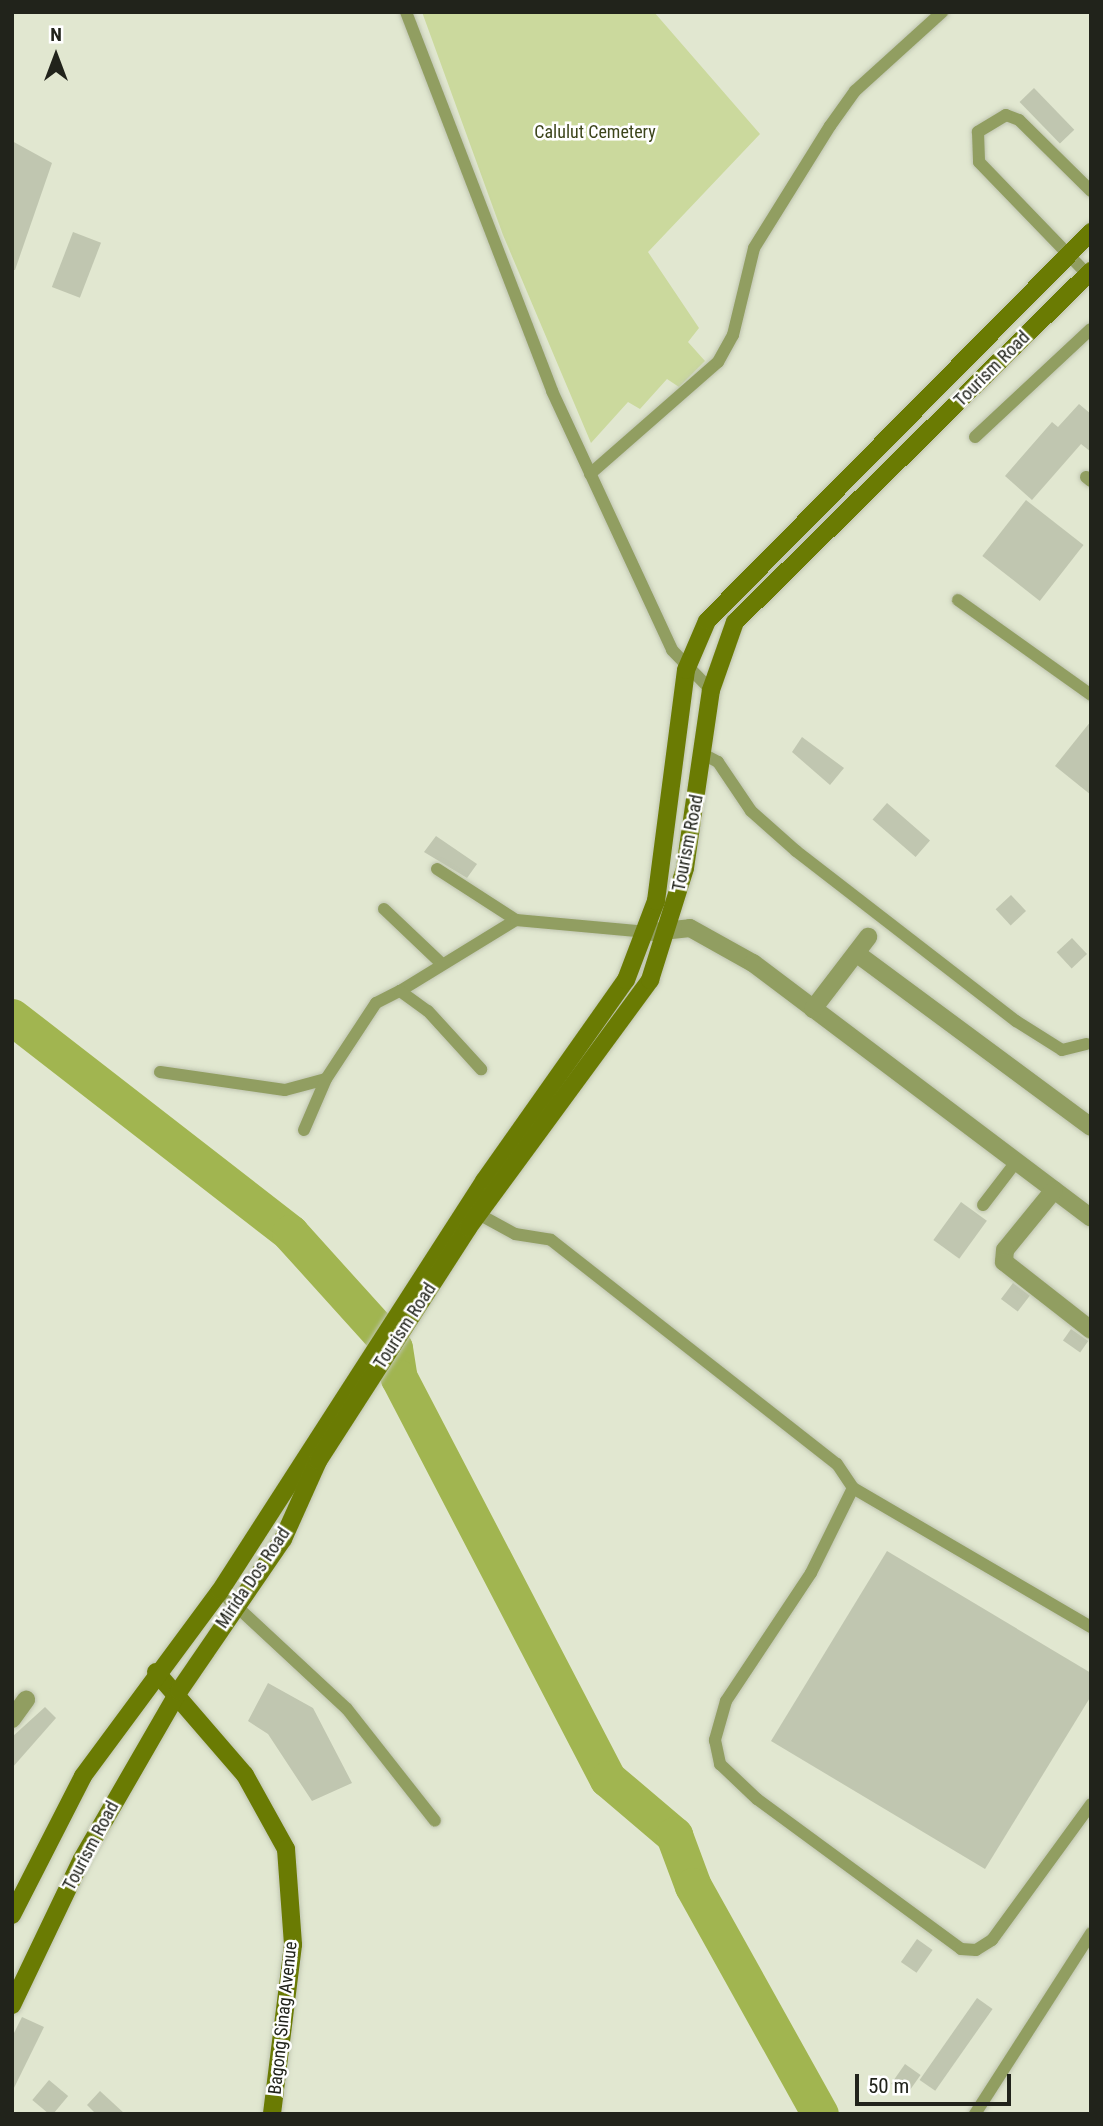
<!DOCTYPE html>
<html>
<head>
<meta charset="utf-8">
<style>
  body { margin:0 }
  #map { position:relative; width:1103px; height:2126px; overflow:hidden; background:#e1e7d0; font-family:"Roboto Condensed",sans-serif }
  div>[style] { position:absolute }
  .green>* { inset:0; background:#cbd99d }
  .river>* { height:37px; margin:-18.5px; padding:0 18.5px; transform-origin:18.5px; border-radius:18.5px; background:#a1b550 }
  .building>* { inset:0; background:#c0c6b0; transform-origin:0 0 }
  .roads { filter:drop-shadow(0 0 2px #bec4af) drop-shadow(0 0 2px #bec4af) }
  .lane>* { height:12px; margin:-6px; padding:0 6px; transform-origin:6px; border-radius:6px; background:#919e61 }
  .street>* { height:18px; margin:-9px; padding:0 9px; transform-origin:9px; border-radius:9px; background:#919e61 }
  .secondary>* { height:18px; margin:-9px; padding:0 9px; transform-origin:9px; border-radius:9px; background:#6a7b03 }
  span { translate:-50% -50%; white-space:nowrap; text-align:center; line-height:1.15; -webkit-text-stroke:5px #fff; paint-order:stroke }
  .park-label { font-size:18px; color:#3c451b }
  .street-label { font-size:18px; color:#21231b }
  .frame { position:absolute; inset:0; border:14px solid #21231b; pointer-events:none }
  .north { position:absolute; left:21px; top:21px; width:70px; height:70px; -webkit-text-stroke:5px #fff; paint-order:stroke; rotate:0deg; font-size:19px; font-weight:700; line-height:28px; text-align:center; color:#21231b }
  .north::after { content:''; display:block; margin:auto; width:24px; height:32px; background:#21231b; clip-path:polygon(50% 0,100% 100%,50% 72%,0 100%) }
  .scale { position:absolute; left:855px; top:2074px; width:156px; height:32px; box-sizing:border-box; border:4px solid #21231b; border-top:0; padding-left:9px; font-size:21px; line-height:24px; white-space:nowrap; color:#21231b; -webkit-text-stroke:5px #fff; paint-order:stroke }
</style>
</head>
<body>
<div id="map">
  <div class="green">
    <i style="clip-path:polygon(422px 12px,654px 12px,760px 134px,648px 252px,699px 328px,688px 342px,705px 361px,679px 387px,667px 379px,640px 409px,628px 402px,591px 443px,503px 235px)"></i>
  </div>
  <div class="river">
    <i style="left:12px;top:1017px;width:352px;rotate:37.8deg"></i>
    <i style="left:290px;top:1233px;width:155px;rotate:47.9deg"></i>
    <i style="left:394px;top:1348px;width:30px;rotate:81deg"></i>
    <i style="left:399px;top:1378px;width:452px;rotate:62.5deg"></i>
    <i style="left:608px;top:1779px;width:87px;rotate:40.3deg"></i>
    <i style="left:674px;top:1835px;width:54px;rotate:69.6deg"></i>
    <i style="left:693px;top:1886px;width:261px;rotate:60.9deg"></i>
  </div>
  <div class="building">
    <i style="left:1034px;top:88px;width:58px;height:20px;rotate:46deg"></i>
    <i style="clip-path:polygon(12px 141px,52px 163px,15px 270px,12px 270px)"></i>
    <i style="left:73px;top:232px;width:30px;height:59px;rotate:21deg"></i>
    <i style="clip-path:polygon(1079px 404px,1091px 414px,1091px 452px,1081px 444px,1032px 500px,1005px 476px,1052px 422px,1058px 427px)"></i>
    <i style="left:1026px;top:500px;width:73px;height:71px;rotate:38deg"></i>
    <i style="clip-path:polygon(1091px 721px,1091px 795px,1055px 766px)"></i>
    <i style="clip-path:polygon(802px 737px,844px 768px,830px 785px,792px 752px)"></i>
    <i style="left:887px;top:803px;width:57px;height:22px;rotate:41deg"></i>
    <i style="clip-path:polygon(436px 836px,477px 864px,467px 878px,424px 852px)"></i>
    <i style="left:1011px;top:895px;width:22px;height:21px;rotate:47deg"></i>
    <i style="left:1072px;top:938px;width:22px;height:21px;rotate:47deg"></i>
    <i style="left:961px;top:1202px;width:32px;height:47px;rotate:36deg"></i>
    <i style="left:1013px;top:1283px;width:21px;height:20px;rotate:37deg"></i>
    <i style="left:1071px;top:1329px;width:21px;height:14px;rotate:35deg"></i>
    <i style="clip-path:polygon(887px 1551px,1091px 1673px,1091px 1696px,985px 1869px,771px 1741px)"></i>
    <i style="clip-path:polygon(268px 1683px,313px 1708px,352px 1783px,312px 1801px,268px 1734px,248px 1721px)"></i>
    <i style="clip-path:polygon(45px 1707px,56px 1718px,12px 1768px,12px 1737px)"></i>
    <i style="left:917px;top:1939px;width:19px;height:28px;rotate:35deg"></i>
    <i style="left:977px;top:1998px;width:19px;height:100px;rotate:35deg"></i>
    <i style="clip-path:polygon(22px 2017px,44px 2027px,12px 2092px,12px 2037px)"></i>
    <i style="left:905px;top:2064px;width:19px;height:24px;rotate:35deg"></i>
    <i style="left:49px;top:2080px;width:25px;height:26px;rotate:40deg"></i>
    <i style="clip-path:polygon(100px 2091px,125px 2114px,96px 2114px,87px 2105px)"></i>
  </div>
  <div class="roads">
    <div class="lane">
      <i style="left:406px;top:12px;width:406px;rotate:68.9deg"></i>
      <i style="left:552px;top:391px;width:285px;rotate:65.1deg"></i>
      <i style="left:672px;top:650px;width:56px;rotate:45.7deg"></i>
      <i style="left:1091px;top:191px;width:101px;rotate:-135.4deg"></i>
      <i style="left:1019px;top:120px;width:14px;rotate:-159deg"></i>
      <i style="left:1006px;top:115px;width:33px;rotate:149deg"></i>
      <i style="left:978px;top:132px;width:30px;rotate:88deg"></i>
      <i style="left:979px;top:162px;width:161px;rotate:46deg"></i>
      <i style="left:975px;top:437px;width:158px;rotate:-43deg"></i>
      <i style="left:590px;top:474px;width:170px;rotate:-41.2deg"></i>
      <i style="left:718px;top:362px;width:31px;rotate:-61deg"></i>
      <i style="left:733px;top:335px;width:89px;rotate:-76.4deg"></i>
      <i style="left:754px;top:248px;width:144px;rotate:-58.1deg"></i>
      <i style="left:830px;top:126px;width:43px;rotate:-54.5deg"></i>
      <i style="left:855px;top:91px;width:118px;rotate:-42.2deg"></i>
      <i style="left:1086px;top:477px;width:6px;rotate:39deg"></i>
      <i style="left:958px;top:600px;width:163px;rotate:35.5deg"></i>
      <i style="left:703px;top:754px;width:17px;rotate:28deg"></i>
      <i style="left:718px;top:762px;width:59px;rotate:56deg"></i>
      <i style="left:751px;top:811px;width:60px;rotate:41.6deg"></i>
      <i style="left:796px;top:851px;width:278px;rotate:37.7deg"></i>
      <i style="left:1016px;top:1021px;width:54px;rotate:32.2deg"></i>
      <i style="left:1062px;top:1050px;width:25px;rotate:-14deg"></i>
      <i style="left:437px;top:869px;width:94px;rotate:32.8deg"></i>
      <i style="left:384px;top:909px;width:80px;rotate:43.5deg"></i>
      <i style="left:400px;top:991px;width:136px;rotate:-31.5deg"></i>
      <i style="left:516px;top:920px;width:132px;rotate:5.2deg"></i>
      <i style="left:160px;top:1072px;width:126px;rotate:8.2deg"></i>
      <i style="left:285px;top:1090px;width:42px;rotate:-15deg"></i>
      <i style="left:326px;top:1079px;width:91px;rotate:-56.7deg"></i>
      <i style="left:376px;top:1003px;width:27px;rotate:-27deg"></i>
      <i style="left:400px;top:991px;width:34px;rotate:36deg"></i>
      <i style="left:428px;top:1011px;width:79px;rotate:47.6deg"></i>
      <i style="left:304px;top:1130px;width:56px;rotate:-66.7deg"></i>
      <i style="left:983px;top:1205px;width:54px;rotate:-52.5deg"></i>
      <i style="left:473px;top:1211px;width:48px;rotate:28.7deg"></i>
      <i style="left:515px;top:1234px;width:36px;rotate:9deg"></i>
      <i style="left:551px;top:1240px;width:363px;rotate:38.1deg"></i>
      <i style="left:837px;top:1464px;width:29px;rotate:56deg"></i>
      <i style="left:853px;top:1488px;width:95px;rotate:116.3deg"></i>
      <i style="left:811px;top:1573px;width:154px;rotate:123.6deg"></i>
      <i style="left:726px;top:1701px;width:41px;rotate:105.8deg"></i>
      <i style="left:715px;top:1740px;width:25px;rotate:78deg"></i>
      <i style="left:720px;top:1764px;width:51px;rotate:43.4deg"></i>
      <i style="left:757px;top:1799px;width:253px;rotate:36.3deg"></i>
      <i style="left:961px;top:1949px;width:15px;rotate:4deg"></i>
      <i style="left:976px;top:1950px;width:19px;rotate:-32deg"></i>
      <i style="left:992px;top:1940px;width:168px;rotate:-53.9deg"></i>
      <i style="left:853px;top:1488px;width:276px;rotate:30.3deg"></i>
      <i style="left:220px;top:1591px;width:173px;rotate:42.9deg"></i>
      <i style="left:347px;top:1709px;width:142px;rotate:51.8deg"></i>
      <i style="left:975px;top:2114px;width:215px;rotate:-57.3deg"></i>
    </div>
    <div class="street">
      <i style="left:653px;top:932px;width:37px;rotate:-6deg"></i>
      <i style="left:690px;top:928px;width:72px;rotate:29.1deg"></i>
      <i style="left:753px;top:963px;width:423px;rotate:37deg"></i>
      <i style="left:856px;top:953px;width:292px;rotate:36.5deg"></i>
      <i style="left:813px;top:1009px;width:91px;rotate:-52.6deg"></i>
      <i style="left:1054px;top:1190px;width:77px;rotate:129.2deg"></i>
      <i style="left:1005px;top:1250px;width:12px;rotate:95deg"></i>
      <i style="left:1004px;top:1262px;width:110px;rotate:38deg"></i>
      <i style="left:12px;top:1719px;width:24px;rotate:-54deg"></i>
    </div>
    <div class="secondary">
      <i style="left:156px;top:1672px;width:136px;rotate:49.2deg"></i>
      <i style="left:245px;top:1775px;width:85px;rotate:61deg"></i>
      <i style="left:286px;top:1849px;width:96px;rotate:85.8deg"></i>
      <i style="left:293px;top:1945px;width:170px;rotate:97.1deg"></i>
      <i style="left:12px;top:1915px;width:156px;rotate:-62.9deg"></i>
      <i style="left:83px;top:1776px;width:230px;rotate:-53.5deg"></i>
      <i style="left:220px;top:1591px;width:488px;rotate:-57.2deg"></i>
      <i style="left:484px;top:1181px;width:246px;rotate:-54.8deg"></i>
      <i style="left:626px;top:980px;width:85px;rotate:-69.2deg"></i>
      <i style="left:656px;top:901px;width:233px;rotate:-82.6deg"></i>
      <i style="left:686px;top:670px;width:53px;rotate:-66.8deg"></i>
      <i style="left:707px;top:621px;width:547px;rotate:-45.37deg"></i>
      <i style="left:12px;top:2005px;width:162px;rotate:-64.4deg"></i>
      <i style="left:82px;top:1859px;width:194px;rotate:-60deg"></i>
      <i style="left:179px;top:1691px;width:184px;rotate:-55.6deg"></i>
      <i style="left:283px;top:1539px;width:85px;rotate:-65.8deg"></i>
      <i style="left:318px;top:1461px;width:277px;rotate:-57.2deg"></i>
      <i style="left:468px;top:1228px;width:308px;rotate:-53.7deg"></i>
      <i style="left:650px;top:980px;width:117px;rotate:-72.6deg"></i>
      <i style="left:685px;top:868px;width:180px;rotate:-81.7deg"></i>
      <i style="left:711px;top:690px;width:72px;rotate:-70.6deg"></i>
      <i style="left:735px;top:622px;width:500px;rotate:-44.6deg"></i>
    </div>
  </div>
  <div class="park-label">
    <span style="left:595px;top:132px">Calulut Cemetery</span>
  </div>
  <div class="street-label">
    <span style="left:992px;top:369px;rotate:-45deg">Tourism Road</span>
    <span style="left:688px;top:843px;rotate:-79deg">Tourism Road</span>
    <span style="left:405px;top:1326px;rotate:-57deg">Tourism Road</span>
    <span style="left:253px;top:1578px;rotate:-56deg">Mirida Dos Road</span>
    <span style="left:91px;top:1846px;rotate:-62deg">Tourism Road</span>
    <span style="left:283px;top:2018px;rotate:-84deg">Bagong Sinag Avenue</span>
  </div>
  <div class="frame"></div>
  <div class="north">N</div>
  <div class="scale">50 m</div>
</div>
</body>
</html>
